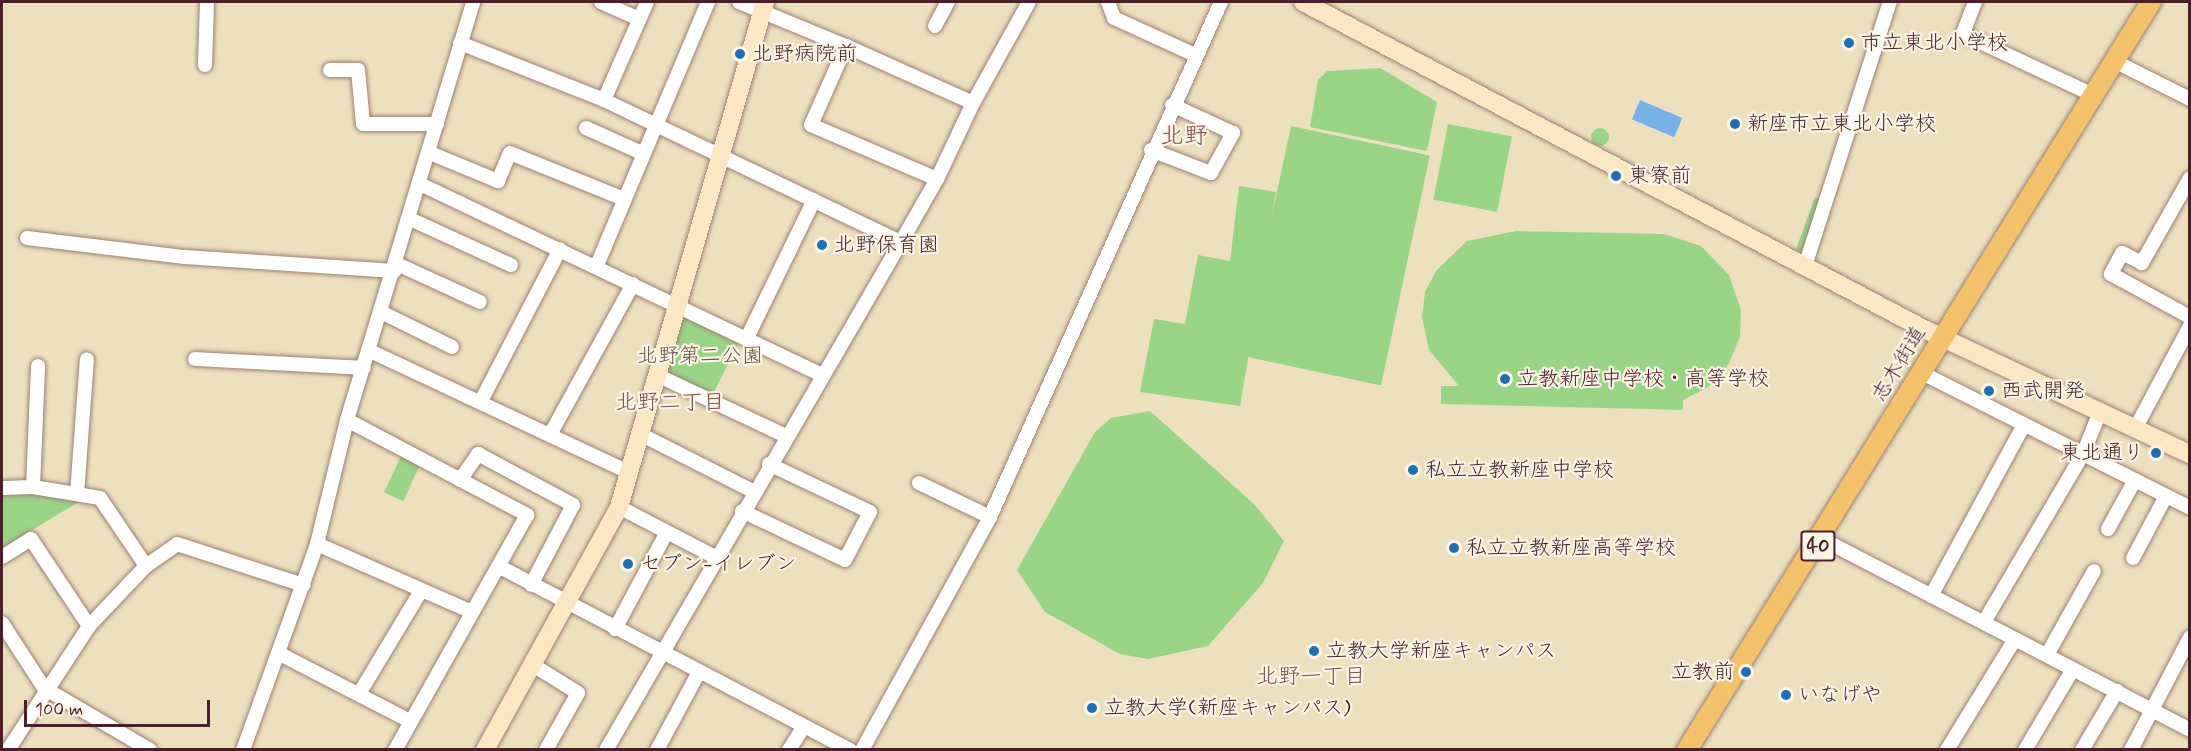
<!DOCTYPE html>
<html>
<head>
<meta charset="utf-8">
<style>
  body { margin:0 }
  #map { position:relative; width:2191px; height:751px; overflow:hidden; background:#ede0bf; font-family:Mynerve,"Klee One",sans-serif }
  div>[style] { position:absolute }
  .green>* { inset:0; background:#9ad487; transform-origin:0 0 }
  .round { border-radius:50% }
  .water>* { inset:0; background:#78b1e8; transform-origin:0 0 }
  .roads { filter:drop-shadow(0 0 2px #9c8075) drop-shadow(0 0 2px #9c8075) }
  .street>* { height:14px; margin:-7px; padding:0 7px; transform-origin:7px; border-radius:7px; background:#fff }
  .secondary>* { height:18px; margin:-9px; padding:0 9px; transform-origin:9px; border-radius:9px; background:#fbe7c3 }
  .primary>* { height:20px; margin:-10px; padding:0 10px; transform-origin:10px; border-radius:10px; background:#f4c26a }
  .dots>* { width:16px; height:16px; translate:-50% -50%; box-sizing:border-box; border:3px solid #fcf5e5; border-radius:50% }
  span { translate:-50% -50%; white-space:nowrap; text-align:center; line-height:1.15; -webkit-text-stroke:4.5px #fcf5e5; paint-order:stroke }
  .shield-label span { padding:2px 4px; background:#fcf5e5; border:2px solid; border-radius:4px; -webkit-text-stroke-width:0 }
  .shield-label { font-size:20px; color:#4a1f2b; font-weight:700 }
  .poi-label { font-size:21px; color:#4a1f2b }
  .left { translate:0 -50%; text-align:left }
  .right { translate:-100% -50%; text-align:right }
  .park-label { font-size:21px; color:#625547 }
  .street-label { font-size:21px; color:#4a1f2b }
  .neighbourhood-label { font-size:22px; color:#794f4d }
  .quarter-label { font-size:24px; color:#794f4d }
  .frame { position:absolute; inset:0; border:3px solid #4a1f2b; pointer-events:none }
  .scale { position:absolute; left:24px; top:700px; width:186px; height:27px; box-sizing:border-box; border:3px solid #4a1f2b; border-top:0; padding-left:8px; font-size:18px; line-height:21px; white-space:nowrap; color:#4a1f2b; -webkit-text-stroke:4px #fcf5e5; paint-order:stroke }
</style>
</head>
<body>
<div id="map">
  <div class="green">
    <i style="clip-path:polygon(1380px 68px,1437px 102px,1427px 151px,1310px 127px,1318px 80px,1327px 71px)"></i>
    <i style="left:1448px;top:124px;width:65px;height:77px;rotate:11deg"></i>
    <i style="left:1291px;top:126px;width:142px;height:235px;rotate:12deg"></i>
    <i class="round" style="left:1591px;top:128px;width:18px;height:18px"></i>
    <i style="clip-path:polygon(1239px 186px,1276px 192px,1240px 406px,1140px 392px,1154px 319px,1185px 324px,1198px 255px,1230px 261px)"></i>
    <i style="clip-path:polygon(1815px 197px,1821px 200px,1803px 253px,1796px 249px)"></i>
    <i style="clip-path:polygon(1516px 231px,1664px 234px,1701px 246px,1729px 275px,1741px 310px,1740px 337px,1728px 365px,1708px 387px,1683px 400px,1683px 410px,1441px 404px,1441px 386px,1459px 386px,1429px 350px,1422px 317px,1425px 292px,1436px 271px,1467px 241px)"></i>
    <i style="clip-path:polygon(683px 311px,740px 340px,712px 396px,664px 374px)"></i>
    <i style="clip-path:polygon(1150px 411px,1255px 505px,1284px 541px,1263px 583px,1208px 646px,1148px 659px,1120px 654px,1045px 612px,1017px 570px,1095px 432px,1111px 418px)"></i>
    <i style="left:401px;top:456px;width:21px;height:40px;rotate:25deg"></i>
    <i style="clip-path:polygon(39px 492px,82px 500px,2px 548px,2px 493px)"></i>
  </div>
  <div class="water">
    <i style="left:1640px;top:100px;width:46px;height:21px;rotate:23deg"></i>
  </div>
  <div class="roads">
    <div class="street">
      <i style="left:601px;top:2px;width:42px;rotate:24.1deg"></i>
      <i style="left:739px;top:2px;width:116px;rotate:22.4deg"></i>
      <i style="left:846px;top:46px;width:86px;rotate:113.9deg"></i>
      <i style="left:811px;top:125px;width:137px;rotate:23.2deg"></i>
      <i style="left:937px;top:179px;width:73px;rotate:119.7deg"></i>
      <i style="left:1108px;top:2px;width:17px;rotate:69deg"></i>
      <i style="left:1114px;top:18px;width:87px;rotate:24.5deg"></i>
      <i style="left:1975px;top:2px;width:34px;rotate:111deg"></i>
      <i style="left:1963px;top:34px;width:144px;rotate:25.1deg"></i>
      <i style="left:935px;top:26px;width:27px;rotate:-62deg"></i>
      <i style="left:460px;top:43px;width:155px;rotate:21.6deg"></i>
      <i style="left:604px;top:100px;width:329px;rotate:25.6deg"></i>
      <i style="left:901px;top:242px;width:587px;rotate:120.14deg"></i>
      <i style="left:846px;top:46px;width:139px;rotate:24.2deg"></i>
      <i style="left:973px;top:103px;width:84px;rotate:115.3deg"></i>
      <i style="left:2114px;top:61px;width:85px;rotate:26.6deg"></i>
      <i style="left:205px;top:65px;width:63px;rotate:-88.2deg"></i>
      <i style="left:330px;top:70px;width:28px"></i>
      <i style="left:358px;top:70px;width:54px;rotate:84.7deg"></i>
      <i style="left:363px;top:124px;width:74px"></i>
      <i style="left:604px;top:100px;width:107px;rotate:-66.3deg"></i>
      <i style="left:973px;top:103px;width:115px;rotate:-61deg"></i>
      <i style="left:586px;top:128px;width:61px;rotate:24.1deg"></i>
      <i style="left:1151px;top:150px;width:64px;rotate:21deg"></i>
      <i style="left:1211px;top:173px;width:46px;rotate:-61.2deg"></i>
      <i style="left:1233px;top:133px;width:67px;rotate:-155.3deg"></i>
      <i style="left:430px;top:153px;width:74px;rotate:22.4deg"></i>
      <i style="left:498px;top:181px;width:30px;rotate:-67deg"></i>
      <i style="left:510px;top:153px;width:123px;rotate:22deg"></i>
      <i style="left:2190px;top:178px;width:98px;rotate:119.5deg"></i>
      <i style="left:2142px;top:263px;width:22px;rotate:-153deg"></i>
      <i style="left:2122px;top:253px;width:24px;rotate:118deg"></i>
      <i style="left:2111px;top:274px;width:90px;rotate:28.6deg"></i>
      <i style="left:420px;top:184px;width:446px;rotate:25.4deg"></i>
      <i style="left:410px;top:219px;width:111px;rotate:24.5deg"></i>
      <i style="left:27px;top:238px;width:159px;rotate:6.9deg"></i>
      <i style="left:185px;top:257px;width:210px;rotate:3.8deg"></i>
      <i style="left:397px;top:264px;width:91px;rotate:24.6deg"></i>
      <i style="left:597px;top:265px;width:285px;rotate:-67.1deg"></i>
      <i style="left:1805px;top:266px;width:277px;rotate:-72.2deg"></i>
      <i style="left:383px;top:313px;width:77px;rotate:26.2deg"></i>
      <i style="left:747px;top:338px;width:153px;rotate:-64.1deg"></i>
      <i style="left:370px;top:351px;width:288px;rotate:25.1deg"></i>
      <i style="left:195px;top:359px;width:169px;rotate:3deg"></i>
      <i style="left:1922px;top:373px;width:300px;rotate:26.7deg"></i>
      <i style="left:659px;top:376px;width:140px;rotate:25.3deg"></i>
      <i style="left:481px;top:401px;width:171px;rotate:-62.5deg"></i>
      <i style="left:347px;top:420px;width:204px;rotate:27.8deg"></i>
      <i style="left:527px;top:515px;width:270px;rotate:119.3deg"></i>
      <i style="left:2135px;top:429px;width:117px;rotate:-61.9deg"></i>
      <i style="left:551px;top:433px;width:170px;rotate:-61.2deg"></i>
      <i style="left:642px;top:435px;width:124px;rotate:26.8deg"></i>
      <i style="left:460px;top:480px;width:32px;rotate:-55deg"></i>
      <i style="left:478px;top:454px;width:108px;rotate:28.2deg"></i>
      <i style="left:573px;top:505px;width:90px;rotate:117.7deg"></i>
      <i style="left:919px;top:483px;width:79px;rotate:25.6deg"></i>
      <i style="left:33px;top:487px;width:121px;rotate:-87.6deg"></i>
      <i style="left:2px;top:488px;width:31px;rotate:-2deg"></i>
      <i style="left:33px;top:487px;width:68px;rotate:9.3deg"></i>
      <i style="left:100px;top:498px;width:82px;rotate:55.9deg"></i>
      <i style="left:77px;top:494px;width:135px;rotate:-85.8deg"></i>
      <i style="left:619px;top:507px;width:110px;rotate:27.5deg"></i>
      <i style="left:742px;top:511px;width:114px;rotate:25.4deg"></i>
      <i style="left:845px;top:560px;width:54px;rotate:-62.5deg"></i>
      <i style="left:870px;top:512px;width:112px;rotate:-154.6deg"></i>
      <i style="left:2108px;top:529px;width:56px;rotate:-61.1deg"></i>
      <i style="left:1822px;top:539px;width:415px;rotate:27.4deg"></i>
      <i style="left:317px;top:544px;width:169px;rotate:23.7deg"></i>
      <i style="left:2px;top:557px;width:34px;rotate:-32deg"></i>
      <i style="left:31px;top:539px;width:105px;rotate:56.3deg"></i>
      <i style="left:2133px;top:558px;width:70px;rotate:-62deg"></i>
      <i style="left:500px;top:567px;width:395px;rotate:27.6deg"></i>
      <i style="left:1931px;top:596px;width:195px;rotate:-61.5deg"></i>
      <i style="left:1984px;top:622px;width:195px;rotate:-59.5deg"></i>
      <i style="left:2083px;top:454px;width:45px;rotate:-68deg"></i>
      <i style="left:2px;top:623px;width:77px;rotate:57.1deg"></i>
      <i style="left:44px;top:688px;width:123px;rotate:30.3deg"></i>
      <i style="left:615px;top:629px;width:110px;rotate:-61.8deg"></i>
      <i style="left:280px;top:654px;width:144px;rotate:27.3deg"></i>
      <i style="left:2047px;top:655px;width:96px;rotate:-60.8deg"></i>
      <i style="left:533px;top:665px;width:53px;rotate:31.9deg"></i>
      <i style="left:578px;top:693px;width:65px;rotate:119.3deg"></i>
      <i style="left:359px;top:694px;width:120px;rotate:-59deg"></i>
      <i style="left:8px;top:750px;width:148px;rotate:-56.8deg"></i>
      <i style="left:89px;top:626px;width:83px;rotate:-46.5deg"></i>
      <i style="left:146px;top:566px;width:38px;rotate:-35deg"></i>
      <i style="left:177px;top:544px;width:133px;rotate:18deg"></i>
      <i style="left:243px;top:750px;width:219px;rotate:-70.2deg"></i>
      <i style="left:317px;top:544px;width:128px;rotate:-76.4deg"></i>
      <i style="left:347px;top:420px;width:437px;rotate:-73.2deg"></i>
      <i style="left:657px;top:750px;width:86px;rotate:-61.7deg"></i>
      <i style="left:789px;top:750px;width:26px;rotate:-58deg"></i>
      <i style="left:862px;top:750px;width:266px;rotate:-61.2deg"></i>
      <i style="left:990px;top:517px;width:564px;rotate:-65.84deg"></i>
      <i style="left:1947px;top:750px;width:130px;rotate:-58.5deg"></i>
      <i style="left:2025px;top:750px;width:94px;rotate:-59.3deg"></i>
      <i style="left:2082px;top:750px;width:69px;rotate:-59.3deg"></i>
      <i style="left:2131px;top:750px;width:127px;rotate:-62.4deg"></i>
    </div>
    <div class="secondary">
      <i style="left:1303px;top:2px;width:704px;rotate:27.77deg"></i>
      <i style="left:1926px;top:330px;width:292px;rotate:25.2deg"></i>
      <i style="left:485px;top:750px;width:277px;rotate:-61.1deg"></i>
      <i style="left:619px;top:507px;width:526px;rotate:-73.87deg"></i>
    </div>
    <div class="primary">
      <i style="left:1687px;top:750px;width:880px;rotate:-58.19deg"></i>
    </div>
  </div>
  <div class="dots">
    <i style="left:1849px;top:43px;background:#1f6fb2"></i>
    <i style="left:740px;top:54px;background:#1f6fb2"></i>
    <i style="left:1735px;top:124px;background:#1f6fb2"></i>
    <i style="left:1616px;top:176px;background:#1f6fb2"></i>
    <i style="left:822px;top:245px;background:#1f6fb2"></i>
    <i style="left:1505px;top:379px;background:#1f6fb2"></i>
    <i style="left:1989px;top:391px;background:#1f6fb2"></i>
    <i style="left:2156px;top:453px;background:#1f6fb2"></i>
    <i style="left:1413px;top:470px;background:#1f6fb2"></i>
    <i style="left:1454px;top:548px;background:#1f6fb2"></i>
    <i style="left:628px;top:564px;background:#1f6fb2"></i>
    <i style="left:1314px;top:651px;background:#1f6fb2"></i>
    <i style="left:1746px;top:672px;background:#1f6fb2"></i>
    <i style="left:1786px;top:695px;background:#1f6fb2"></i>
    <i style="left:1092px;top:708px;background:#1f6fb2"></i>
  </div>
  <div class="shield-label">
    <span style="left:1818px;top:546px">40</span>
  </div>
  <div class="poi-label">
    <span class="left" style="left:1861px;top:43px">市立東北小学校</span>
    <span class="left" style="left:752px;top:54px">北野病院前</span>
    <span class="left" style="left:1747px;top:124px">新座市立東北小学校</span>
    <span class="left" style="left:1628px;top:176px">東寮前</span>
    <span class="left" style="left:834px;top:245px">北野保育園</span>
    <span class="left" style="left:1517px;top:379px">立教新座中学校・高等学校</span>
    <span class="left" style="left:2001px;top:391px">西武開発</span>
    <span class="right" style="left:2144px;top:453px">東北通り</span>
    <span class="left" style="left:1425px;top:470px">私立立教新座中学校</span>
    <span class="left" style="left:1466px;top:548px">私立立教新座高等学校</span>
    <span class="left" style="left:640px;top:564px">セブン-イレブン</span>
    <span class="left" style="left:1326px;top:651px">立教大学新座キャンパス</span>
    <span class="right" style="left:1734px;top:672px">立教前</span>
    <span class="left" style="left:1798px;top:695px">いなげや</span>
    <span class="left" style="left:1104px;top:708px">立教大学(新座キャンパス)</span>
  </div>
  <div class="park-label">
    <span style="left:700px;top:356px">北野第二公園</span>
  </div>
  <div class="street-label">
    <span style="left:1899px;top:364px;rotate:-59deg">志木街道</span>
  </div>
  <div class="neighbourhood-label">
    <span style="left:670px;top:404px">北野二丁目</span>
    <span style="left:1311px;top:678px">北野一丁目</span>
  </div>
  <div class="quarter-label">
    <span style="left:1184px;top:137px">北野</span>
  </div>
  <div class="frame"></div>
  <div class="scale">100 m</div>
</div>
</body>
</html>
